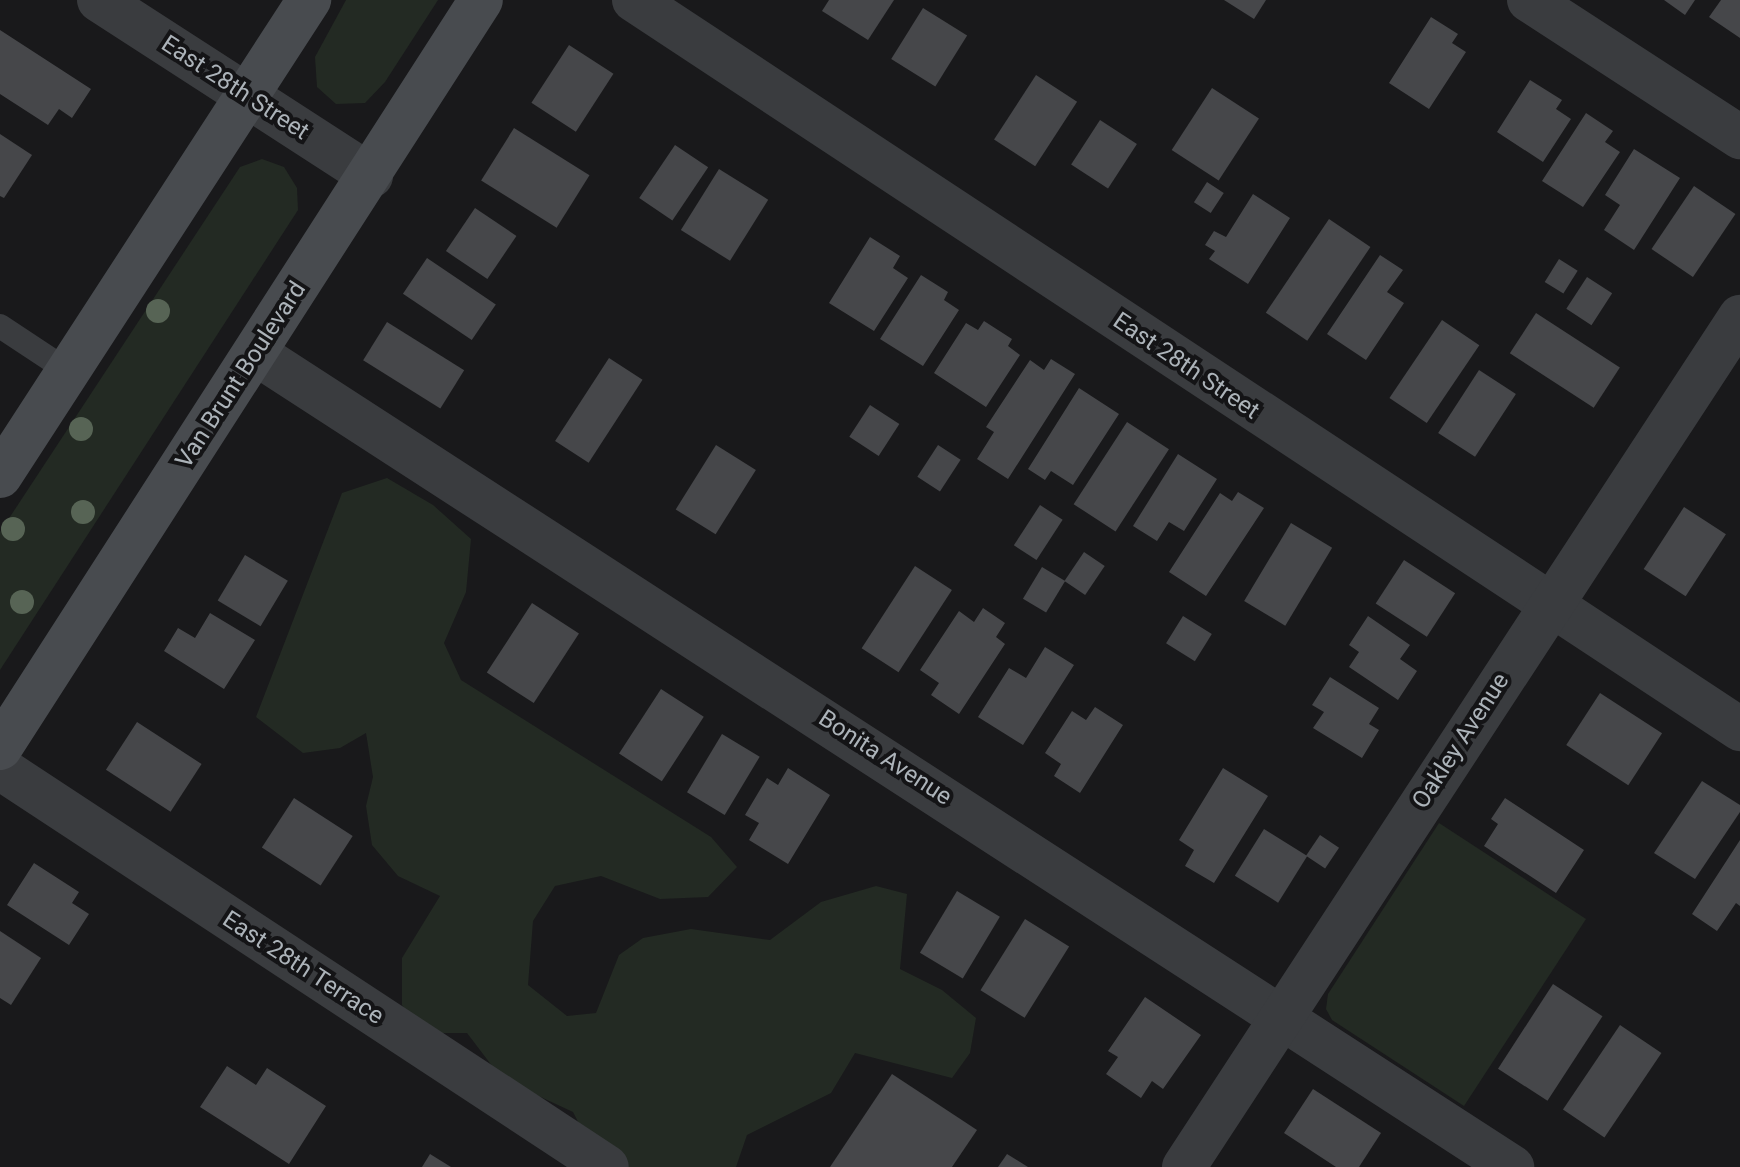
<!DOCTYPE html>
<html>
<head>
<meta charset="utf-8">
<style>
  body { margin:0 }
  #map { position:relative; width:1740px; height:1167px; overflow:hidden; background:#19191b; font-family:Roboto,sans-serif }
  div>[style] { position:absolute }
  .green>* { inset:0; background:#232a23 }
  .building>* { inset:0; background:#46474a; transform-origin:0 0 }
  .service>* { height:24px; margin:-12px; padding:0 12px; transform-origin:12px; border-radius:12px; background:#3a3c3f }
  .minor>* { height:44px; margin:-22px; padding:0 22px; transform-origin:22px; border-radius:22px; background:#3a3c3f }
  .secondary>* { height:44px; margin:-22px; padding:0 22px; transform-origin:22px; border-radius:22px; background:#484b4f }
  .trees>* { width:24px; height:24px; margin:-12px; border-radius:50%; background:#576455 }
  span { translate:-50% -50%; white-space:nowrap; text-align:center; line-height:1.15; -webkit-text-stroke:8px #141416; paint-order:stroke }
  .street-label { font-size:24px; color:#acb3b9 }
</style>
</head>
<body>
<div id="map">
  <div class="green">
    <i style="clip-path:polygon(346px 0,438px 0,385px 82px,365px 103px,336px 104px,317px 87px,315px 57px)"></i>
    <i style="clip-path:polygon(262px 159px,284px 167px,297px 188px,298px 210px,0 670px,0 532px,240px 167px)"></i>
    <i style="clip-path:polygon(387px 478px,433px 505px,471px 539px,466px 592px,444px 643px,461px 680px,711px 837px,737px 867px,708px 897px,660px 899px,601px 876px,555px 886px,533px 921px,528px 985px,567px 1016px,596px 1013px,619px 955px,643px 938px,691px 929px,770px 940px,821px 902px,876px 886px,907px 894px,900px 969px,942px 990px,976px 1018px,970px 1053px,952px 1078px,855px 1053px,831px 1093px,747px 1135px,736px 1167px,622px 1167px,590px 1145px,573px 1112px,502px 1079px,467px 1033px,433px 1033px,411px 1018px,402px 1005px,402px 958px,440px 896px,398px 876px,372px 845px,366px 806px,373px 777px,366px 733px,340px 748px,303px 753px,256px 717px,342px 493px)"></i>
    <i style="clip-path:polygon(1439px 823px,1586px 919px,1464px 1106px,1332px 1020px,1326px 1009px,1328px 994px)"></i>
  </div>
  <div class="building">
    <i style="clip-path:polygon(829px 0,894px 0,868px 40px,822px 11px)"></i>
    <i style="clip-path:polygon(1224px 0,1266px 0,1254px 19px)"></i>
    <i style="clip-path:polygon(1664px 0,1695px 0,1685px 15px)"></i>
    <i style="clip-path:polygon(1721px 0,1740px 0,1740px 38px,1709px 17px)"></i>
    <i style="left:923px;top:8px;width:52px;height:60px;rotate:32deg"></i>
    <i style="clip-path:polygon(1431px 17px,1458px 34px,1452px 43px,1466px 52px,1429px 109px,1389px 83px)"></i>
    <i style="clip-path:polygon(0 30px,91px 89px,72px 118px,59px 109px,48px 125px,0 94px)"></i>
    <i style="left:569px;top:45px;width:53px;height:69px;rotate:33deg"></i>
    <i style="left:1036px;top:75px;width:49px;height:77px;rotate:33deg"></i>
    <i style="clip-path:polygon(1530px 80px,1562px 100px,1556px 109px,1571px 119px,1543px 162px,1497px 132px)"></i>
    <i style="left:1212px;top:88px;width:56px;height:74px;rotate:33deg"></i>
    <i style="clip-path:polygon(1586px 113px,1613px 131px,1605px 142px,1620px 152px,1583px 207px,1542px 181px)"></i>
    <i style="left:1100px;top:120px;width:44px;height:53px;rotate:33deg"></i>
    <i style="left:514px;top:128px;width:89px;height:62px;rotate:32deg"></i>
    <i style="clip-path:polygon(0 134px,32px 155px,4px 198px,0 196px)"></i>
    <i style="left:675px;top:145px;width:40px;height:64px;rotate:34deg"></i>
    <i style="clip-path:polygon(1634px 149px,1680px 178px,1634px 250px,1604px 230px,1620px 205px,1605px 195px)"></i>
    <i style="left:719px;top:169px;width:58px;height:72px;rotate:32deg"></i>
    <i style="left:1207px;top:182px;width:20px;height:24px;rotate:33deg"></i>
    <i style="left:1694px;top:186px;width:50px;height:76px;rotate:34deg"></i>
    <i style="clip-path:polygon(1253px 194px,1290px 218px,1248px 284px,1209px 259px,1215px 251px,1205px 245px,1214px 231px,1226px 237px)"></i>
    <i style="left:475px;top:208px;width:50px;height:52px;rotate:34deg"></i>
    <i style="left:1329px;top:219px;width:50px;height:113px;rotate:34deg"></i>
    <i style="clip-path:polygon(870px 237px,900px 256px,893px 268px,908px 278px,874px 331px,829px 303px)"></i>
    <i style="clip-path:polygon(1380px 255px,1403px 270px,1387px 292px,1404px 303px,1366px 360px,1327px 334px)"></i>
    <i style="left:427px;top:258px;width:83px;height:43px;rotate:34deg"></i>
    <i style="left:1559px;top:259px;width:22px;height:27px;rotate:32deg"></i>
    <i style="clip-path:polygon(921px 275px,948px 292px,944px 300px,959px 310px,923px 366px,880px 339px)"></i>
    <i style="left:1587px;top:277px;width:30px;height:38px;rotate:33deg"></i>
    <i style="left:1536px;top:313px;width:100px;height:48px;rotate:33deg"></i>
    <i style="left:1442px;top:320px;width:45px;height:94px;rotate:34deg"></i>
    <i style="clip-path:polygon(984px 321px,1012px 339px,1008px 346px,1020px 355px,986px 407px,934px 373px,966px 323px,978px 330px)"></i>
    <i style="left:387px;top:322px;width:91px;height:45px;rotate:32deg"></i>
    <i style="left:609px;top:358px;width:40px;height:99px;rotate:33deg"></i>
    <i style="clip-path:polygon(1051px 359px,1075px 374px,1008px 479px,977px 459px,994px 432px,986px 427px,1030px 360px,1044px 370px)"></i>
    <i style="left:1479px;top:370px;width:44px;height:75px;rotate:33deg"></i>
    <i style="clip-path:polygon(1079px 388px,1119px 414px,1073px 485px,1051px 471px,1045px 480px,1028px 469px)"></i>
    <i style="left:870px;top:405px;width:35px;height:38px;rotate:33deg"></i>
    <i style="left:1127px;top:422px;width:50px;height:98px;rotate:33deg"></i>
    <i style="left:716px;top:445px;width:47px;height:76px;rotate:32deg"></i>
    <i style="left:938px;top:445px;width:27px;height:38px;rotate:33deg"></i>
    <i style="clip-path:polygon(1178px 454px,1217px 479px,1184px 531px,1169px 522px,1157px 541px,1133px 526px)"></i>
    <i style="clip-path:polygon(1238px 492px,1264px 508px,1206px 596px,1169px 572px,1220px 493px,1232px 501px)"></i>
    <i style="left:1040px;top:505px;width:27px;height:48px;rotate:33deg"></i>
    <i style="left:1684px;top:507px;width:50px;height:74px;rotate:33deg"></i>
    <i style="left:1291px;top:523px;width:48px;height:91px;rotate:31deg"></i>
    <i style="left:1084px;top:552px;width:25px;height:35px;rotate:34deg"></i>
    <i style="left:245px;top:555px;width:50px;height:53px;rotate:31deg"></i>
    <i style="left:1404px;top:560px;width:61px;height:52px;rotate:33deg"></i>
    <i style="left:915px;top:566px;width:44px;height:98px;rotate:33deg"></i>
    <i style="left:1042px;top:567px;width:27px;height:37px;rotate:31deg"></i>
    <i style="left:532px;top:603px;width:56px;height:83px;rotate:33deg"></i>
    <i style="clip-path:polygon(983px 608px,1005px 623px,996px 637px,1005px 644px,959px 714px,931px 695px,939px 683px,920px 670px,959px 611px,974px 622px)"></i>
    <i style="clip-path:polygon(210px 613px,255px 640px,224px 689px,164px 651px,178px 628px,195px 638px)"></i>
    <i style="left:1183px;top:616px;width:34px;height:32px;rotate:32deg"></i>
    <i style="clip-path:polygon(1368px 616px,1410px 645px,1400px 659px,1417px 671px,1398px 700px,1349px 667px,1359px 652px,1349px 645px)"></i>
    <i style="clip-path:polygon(1045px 647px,1074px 665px,1023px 745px,978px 717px,1009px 668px,1026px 678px)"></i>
    <i style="clip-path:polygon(1330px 677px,1379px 708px,1369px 724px,1379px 730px,1362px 758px,1313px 728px,1324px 712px,1312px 705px)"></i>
    <i style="left:661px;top:689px;width:51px;height:77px;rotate:33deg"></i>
    <i style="left:1600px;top:693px;width:74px;height:62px;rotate:33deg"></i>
    <i style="clip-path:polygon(1095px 707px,1123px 725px,1080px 793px,1054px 776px,1061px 764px,1045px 753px,1072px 711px,1086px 720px)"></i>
    <i style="left:137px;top:722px;width:77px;height:57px;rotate:33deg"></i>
    <i style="left:722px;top:734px;width:44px;height:68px;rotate:31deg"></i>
    <i style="clip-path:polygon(788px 768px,830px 795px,788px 864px,749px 840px,759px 823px,745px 815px,767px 778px,778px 785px)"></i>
    <i style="clip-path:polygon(1223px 768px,1268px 796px,1214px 883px,1185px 866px,1194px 850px,1179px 840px)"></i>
    <i style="clip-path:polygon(1702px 781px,1740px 805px,1740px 812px,1695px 879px,1654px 853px)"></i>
    <i style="left:294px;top:798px;width:70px;height:59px;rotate:33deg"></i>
    <i style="clip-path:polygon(1505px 798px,1584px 850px,1556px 893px,1484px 846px,1498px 824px,1491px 819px)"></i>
    <i style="left:1264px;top:829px;width:51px;height:55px;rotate:32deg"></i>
    <i style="left:1320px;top:835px;width:23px;height:25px;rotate:34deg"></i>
    <i style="clip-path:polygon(1740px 840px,1740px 906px,1736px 903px,1717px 931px,1692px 914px)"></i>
    <i style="clip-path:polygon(34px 863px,79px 892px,72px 903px,89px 914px,69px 945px,7px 905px)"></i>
    <i style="left:957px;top:891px;width:50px;height:72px;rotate:31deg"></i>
    <i style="left:1025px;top:919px;width:52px;height:84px;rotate:32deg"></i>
    <i style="clip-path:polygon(0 931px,41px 958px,11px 1005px,0 998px)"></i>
    <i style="left:1553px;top:984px;width:59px;height:101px;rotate:33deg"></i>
    <i style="clip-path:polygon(1145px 997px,1201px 1035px,1163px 1089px,1152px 1081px,1141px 1098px,1106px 1074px,1118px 1057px,1108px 1051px)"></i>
    <i style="left:1620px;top:1025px;width:50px;height:102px;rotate:34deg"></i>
    <i style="clip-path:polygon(227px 1066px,256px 1085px,267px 1068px,326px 1106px,289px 1164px,200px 1107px)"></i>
    <i style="clip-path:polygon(892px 1074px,977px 1130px,952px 1167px,830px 1167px)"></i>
    <i style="clip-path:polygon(1313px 1089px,1381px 1133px,1359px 1167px,1336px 1167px,1284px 1133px)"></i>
    <i style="clip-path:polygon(430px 1154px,451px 1167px,422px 1167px)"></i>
    <i style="clip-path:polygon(1007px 1154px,1028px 1167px,998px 1167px)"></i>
  </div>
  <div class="service">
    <i style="left:0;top:326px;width:82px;rotate:33.5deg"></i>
  </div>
  <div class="minor">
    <i style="left:99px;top:0;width:324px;rotate:32.9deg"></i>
    <i style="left:634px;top:0;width:1325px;rotate:33.39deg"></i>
    <i style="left:1529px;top:0;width:252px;rotate:33deg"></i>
    <i style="left:255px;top:353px;width:1498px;rotate:32.93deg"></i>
    <i style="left:0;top:768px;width:726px;rotate:33.32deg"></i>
    <i style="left:1184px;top:1167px;width:1016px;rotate:-56.81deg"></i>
  </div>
  <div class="secondary">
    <i style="left:0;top:476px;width:568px;rotate:-57.01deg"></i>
    <i style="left:0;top:748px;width:889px;rotate:-57.26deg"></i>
  </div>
  <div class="trees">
    <i style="left:158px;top:311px"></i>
    <i style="left:81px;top:429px"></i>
    <i style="left:83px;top:512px"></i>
    <i style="left:13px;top:529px"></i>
    <i style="left:22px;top:602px"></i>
  </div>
  <div class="street-label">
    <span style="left:235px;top:88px;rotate:33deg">East 28th Street</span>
    <span style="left:1186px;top:366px;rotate:34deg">East 28th Street</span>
    <span style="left:241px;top:375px;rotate:-57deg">Van Brunt Boulevard</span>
    <span style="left:1461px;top:741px;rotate:-57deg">Oakley Avenue</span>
    <span style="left:885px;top:758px;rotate:33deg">Bonita Avenue</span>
    <span style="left:303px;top:968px;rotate:33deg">East 28th Terrace</span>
  </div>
</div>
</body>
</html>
